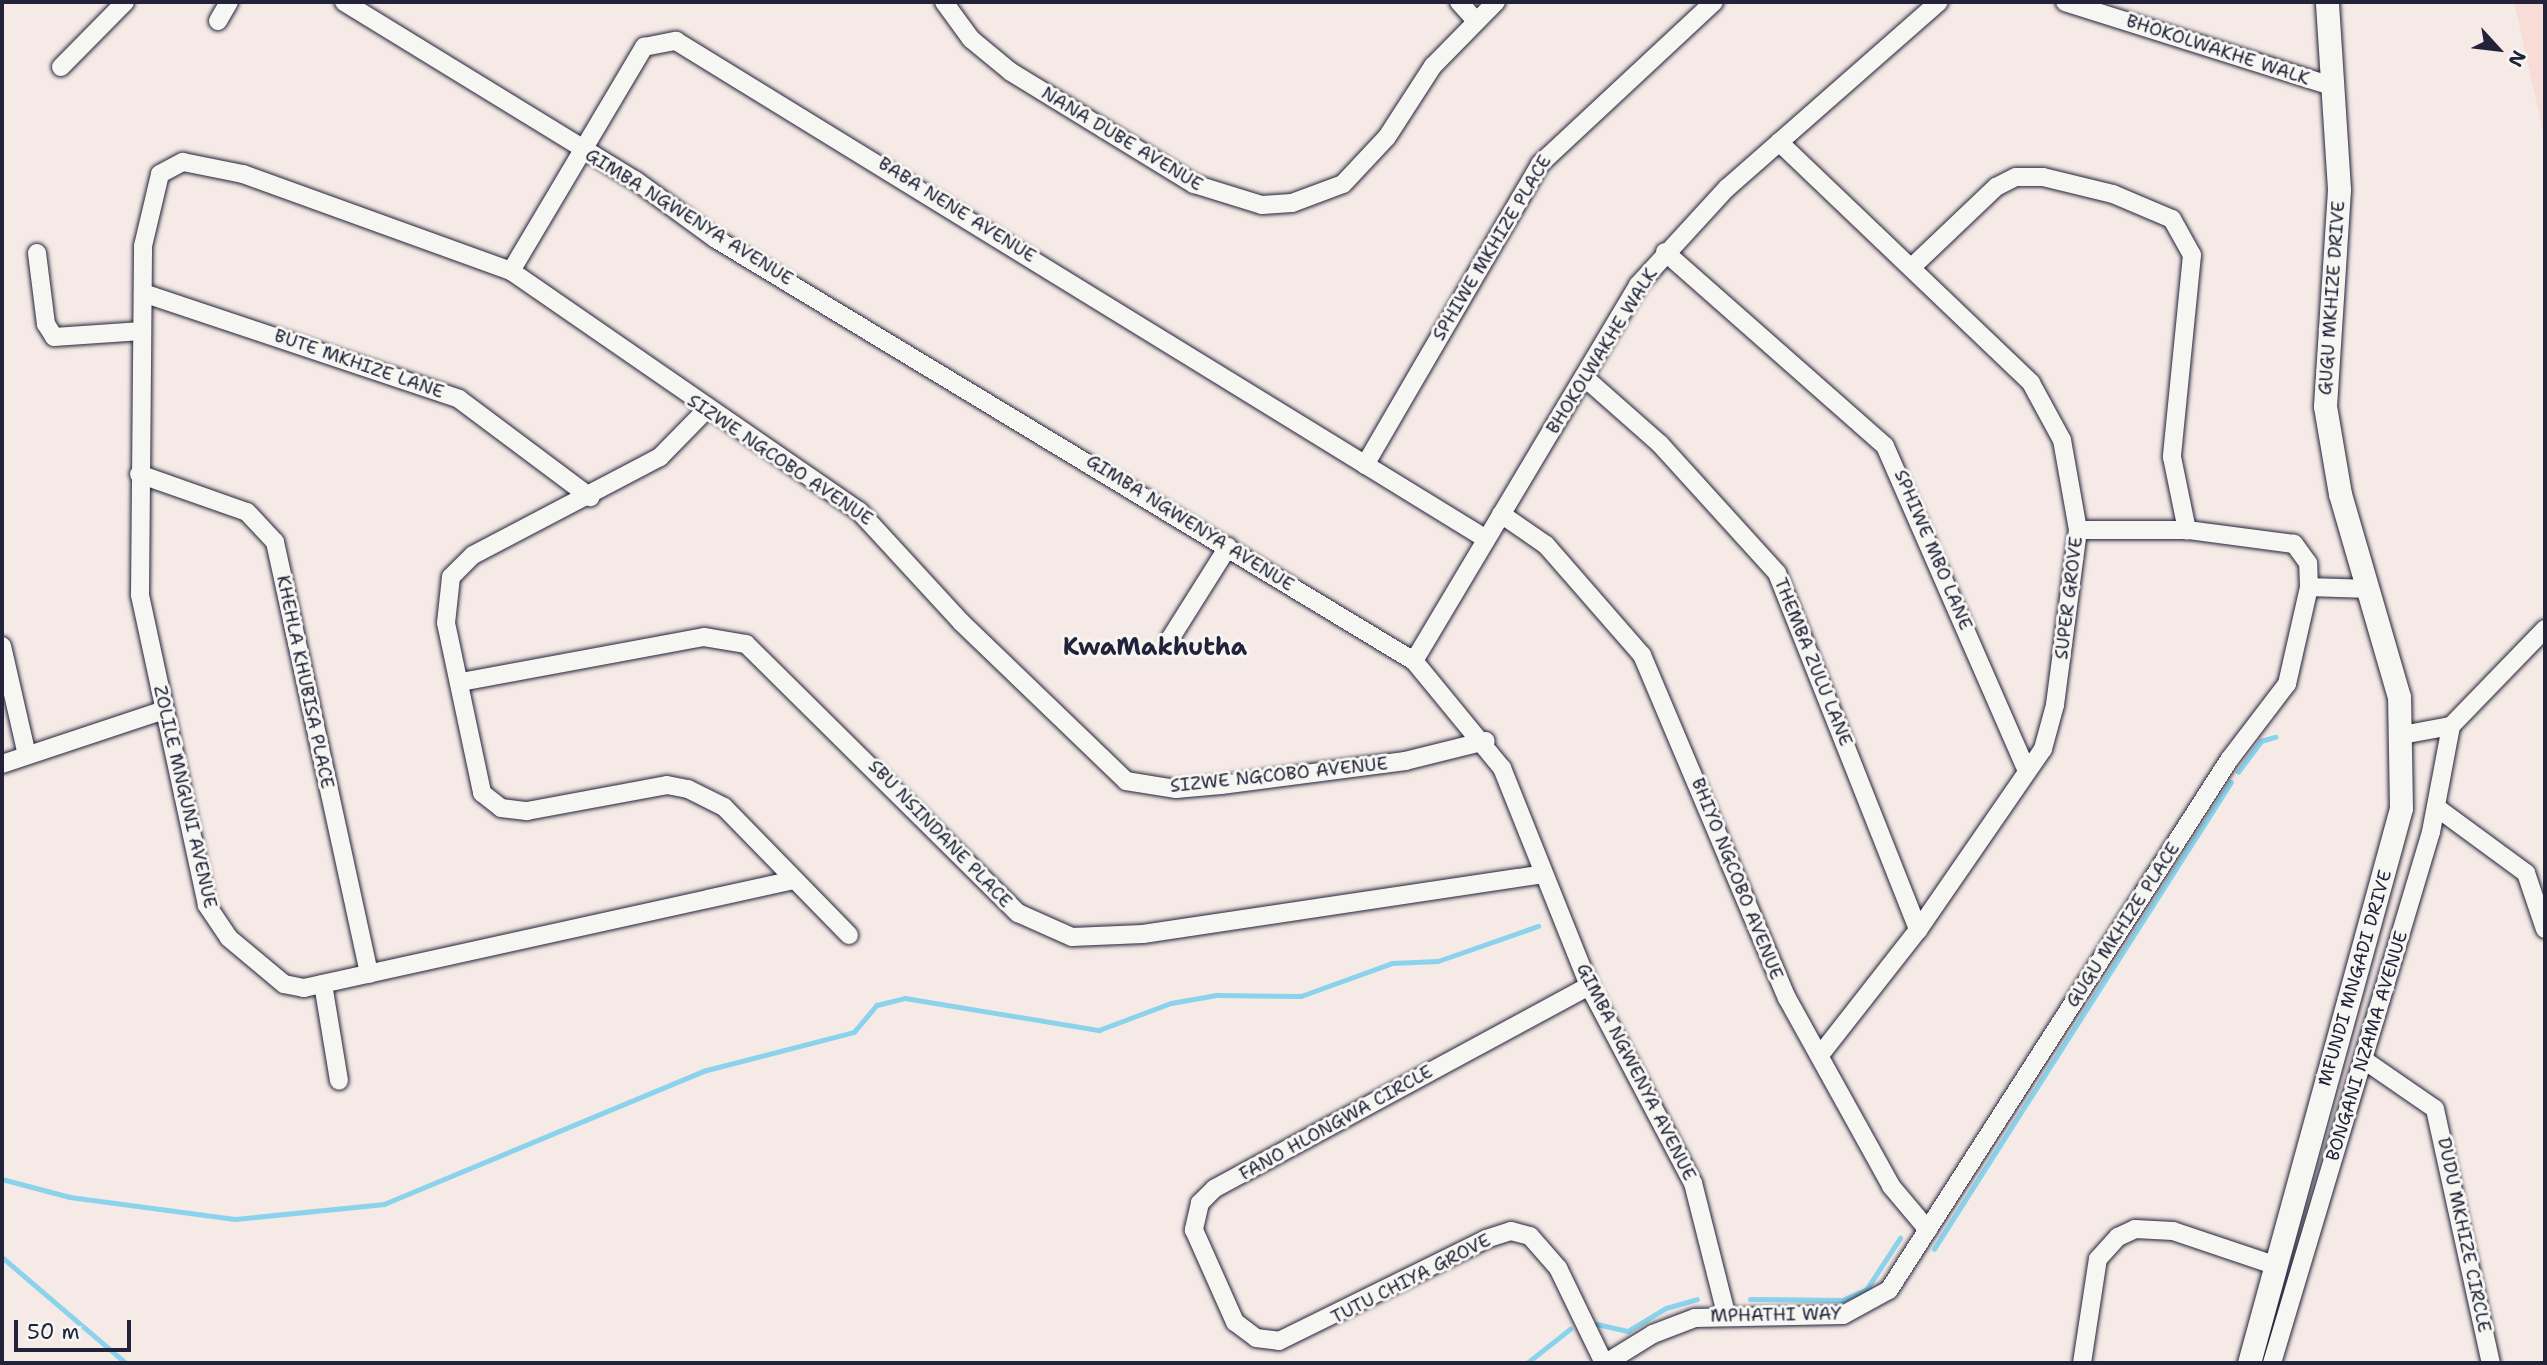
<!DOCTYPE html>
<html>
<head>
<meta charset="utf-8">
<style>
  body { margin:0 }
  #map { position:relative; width:2547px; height:1365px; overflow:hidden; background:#f6eae6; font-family:"Shantell Sans",sans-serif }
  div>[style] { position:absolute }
  .built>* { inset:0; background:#f7dcd8 }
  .stream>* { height:4.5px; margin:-2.25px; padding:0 2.25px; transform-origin:2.25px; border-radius:2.25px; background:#8bd3ec }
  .roads { filter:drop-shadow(0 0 2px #22223b) drop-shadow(0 0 2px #22223b) }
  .minor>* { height:18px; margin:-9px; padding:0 9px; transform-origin:9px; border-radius:9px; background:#f6f6f2 }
  .tertiary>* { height:23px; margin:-11.5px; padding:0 11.5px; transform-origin:11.5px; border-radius:11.5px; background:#f6f6f2 }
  span { translate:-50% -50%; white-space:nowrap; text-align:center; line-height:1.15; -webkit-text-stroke:6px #f6f6f2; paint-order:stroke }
  .street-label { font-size:18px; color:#22223b }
  .district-label { font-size:24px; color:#22223b; font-weight:700 }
  .frame { position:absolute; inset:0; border:4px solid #22223b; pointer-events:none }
  .north { position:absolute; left:2463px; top:14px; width:70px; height:70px; -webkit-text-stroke:5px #f6f6f2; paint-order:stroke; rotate:117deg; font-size:19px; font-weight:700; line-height:28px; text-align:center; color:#22223b }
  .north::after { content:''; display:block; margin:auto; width:24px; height:32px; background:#22223b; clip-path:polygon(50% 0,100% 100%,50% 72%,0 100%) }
  .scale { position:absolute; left:14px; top:1320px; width:117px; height:32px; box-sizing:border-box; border:4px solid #22223b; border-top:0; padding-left:9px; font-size:21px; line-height:24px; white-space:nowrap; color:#22223b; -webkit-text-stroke:5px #f6f6f2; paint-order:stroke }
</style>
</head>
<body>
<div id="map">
  <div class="built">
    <i style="clip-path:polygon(2514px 2px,2545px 2px,2545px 141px)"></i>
  </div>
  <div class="stream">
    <i style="left:2238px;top:772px;width:39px;rotate:-53deg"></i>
    <i style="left:2261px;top:741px;width:15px;rotate:-16deg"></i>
    <i style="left:2px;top:1179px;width:70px;rotate:14.8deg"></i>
    <i style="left:70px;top:1197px;width:166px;rotate:7.6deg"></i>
    <i style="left:235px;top:1219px;width:150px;rotate:-5.7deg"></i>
    <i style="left:384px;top:1204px;width:346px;rotate:-22.6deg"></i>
    <i style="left:703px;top:1071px;width:156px;rotate:-14.5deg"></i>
    <i style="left:854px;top:1032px;width:35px;rotate:-50deg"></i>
    <i style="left:877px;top:1005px;width:29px;rotate:-14deg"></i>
    <i style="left:905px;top:998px;width:197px;rotate:9.4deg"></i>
    <i style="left:1099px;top:1030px;width:77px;rotate:-20.6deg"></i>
    <i style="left:1171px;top:1003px;width:47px;rotate:-9.9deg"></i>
    <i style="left:1217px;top:995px;width:84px;rotate:0.7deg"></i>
    <i style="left:1301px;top:996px;width:97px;rotate:-19.9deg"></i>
    <i style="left:1392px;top:963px;width:46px;rotate:-2.5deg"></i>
    <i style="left:1438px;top:961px;width:106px;rotate:-19.3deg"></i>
    <i style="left:1934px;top:1249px;width:553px;rotate:-57.54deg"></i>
    <i style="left:2px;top:1257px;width:163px;rotate:40.5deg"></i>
    <i style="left:1750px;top:1299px;width:92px;rotate:0.6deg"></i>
    <i style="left:1842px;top:1300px;width:26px;rotate:-23deg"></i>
    <i style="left:1866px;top:1290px;width:62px;rotate:-56.8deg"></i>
    <i style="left:1597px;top:1324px;width:32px;rotate:13deg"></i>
    <i style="left:1628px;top:1331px;width:44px;rotate:-31.2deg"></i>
    <i style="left:1666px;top:1308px;width:32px;rotate:-16deg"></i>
    <i style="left:1527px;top:1363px;width:55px;rotate:-38.3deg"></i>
  </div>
  <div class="roads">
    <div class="minor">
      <i style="left:344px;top:2px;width:341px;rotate:31.5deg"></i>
      <i style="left:635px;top:180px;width:100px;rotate:36.1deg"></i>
      <i style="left:716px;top:239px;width:816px;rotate:31.16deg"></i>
      <i style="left:1414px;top:661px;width:139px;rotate:50.6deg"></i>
      <i style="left:1502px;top:768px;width:235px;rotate:68.2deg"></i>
      <i style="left:1589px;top:986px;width:223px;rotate:62.2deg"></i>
      <i style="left:1693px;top:1183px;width:134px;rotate:75.8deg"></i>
      <i style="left:944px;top:2px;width:46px;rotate:53.9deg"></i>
      <i style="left:971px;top:39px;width:52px;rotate:39.5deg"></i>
      <i style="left:1011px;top:72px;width:215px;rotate:31.5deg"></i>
      <i style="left:1194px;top:184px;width:71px;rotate:17.2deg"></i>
      <i style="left:1262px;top:205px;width:30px;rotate:-4deg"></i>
      <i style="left:1292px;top:203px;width:54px;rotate:-20.4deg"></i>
      <i style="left:1343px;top:184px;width:64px;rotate:-46.9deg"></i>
      <i style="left:1387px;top:137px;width:85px;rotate:-57.1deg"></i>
      <i style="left:1433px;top:66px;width:90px;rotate:-45.5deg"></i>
      <i style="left:1459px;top:2px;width:24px;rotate:48deg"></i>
      <i style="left:2065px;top:2px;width:280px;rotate:17.5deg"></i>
      <i style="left:218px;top:21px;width:22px;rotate:-60deg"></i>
      <i style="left:61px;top:67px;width:91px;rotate:-45.4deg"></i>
      <i style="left:1779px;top:142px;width:349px;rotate:43.7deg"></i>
      <i style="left:2031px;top:383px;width:65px;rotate:61.5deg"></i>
      <i style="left:2062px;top:440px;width:91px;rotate:79.9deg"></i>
      <i style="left:2078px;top:530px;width:177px;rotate:97.5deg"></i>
      <i style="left:2055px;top:705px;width:46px;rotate:105.3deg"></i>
      <i style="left:2043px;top:749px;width:220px;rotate:124.6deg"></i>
      <i style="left:1918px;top:930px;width:159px;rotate:128.1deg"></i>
      <i style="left:1665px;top:252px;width:293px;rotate:41.4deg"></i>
      <i style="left:1885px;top:446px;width:355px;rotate:66.4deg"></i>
      <i style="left:37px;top:253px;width:72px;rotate:82.8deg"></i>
      <i style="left:46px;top:324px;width:15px;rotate:58deg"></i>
      <i style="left:54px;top:337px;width:88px;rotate:-3.9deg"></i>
      <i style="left:1913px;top:266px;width:115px;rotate:-43.6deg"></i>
      <i style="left:1996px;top:187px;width:22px;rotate:-27deg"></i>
      <i style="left:2016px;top:177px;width:27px"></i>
      <i style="left:2043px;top:177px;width:72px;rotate:13.7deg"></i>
      <i style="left:2113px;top:194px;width:64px;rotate:23deg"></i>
      <i style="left:2172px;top:219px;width:41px;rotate:60.9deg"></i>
      <i style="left:2192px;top:255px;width:203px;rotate:95.7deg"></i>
      <i style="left:2172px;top:457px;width:75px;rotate:78.4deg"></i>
      <i style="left:511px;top:271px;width:261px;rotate:-59.3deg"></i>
      <i style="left:644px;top:47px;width:33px;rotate:-11deg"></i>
      <i style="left:676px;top:41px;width:951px;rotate:31.58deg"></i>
      <i style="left:143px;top:293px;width:333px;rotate:18.5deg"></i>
      <i style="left:459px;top:399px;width:164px;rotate:36.8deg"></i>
      <i style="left:1584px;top:377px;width:101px;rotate:41.4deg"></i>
      <i style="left:1660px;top:444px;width:174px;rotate:47.8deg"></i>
      <i style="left:1777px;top:573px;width:384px;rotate:68.4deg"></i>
      <i style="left:706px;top:410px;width:66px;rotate:134.4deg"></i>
      <i style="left:660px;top:457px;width:211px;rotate:152.3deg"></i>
      <i style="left:473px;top:555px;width:31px;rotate:135deg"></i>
      <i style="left:451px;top:577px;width:46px;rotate:96.2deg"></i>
      <i style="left:446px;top:623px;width:174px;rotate:78deg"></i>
      <i style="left:482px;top:793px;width:24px;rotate:38deg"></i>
      <i style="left:501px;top:808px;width:26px;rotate:7deg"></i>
      <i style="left:527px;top:811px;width:142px;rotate:-10.5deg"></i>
      <i style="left:667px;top:785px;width:21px;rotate:11deg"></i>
      <i style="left:688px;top:789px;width:40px;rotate:26.6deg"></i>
      <i style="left:724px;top:807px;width:179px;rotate:45.7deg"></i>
      <i style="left:1365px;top:465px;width:348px;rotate:-59.8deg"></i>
      <i style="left:1540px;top:164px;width:238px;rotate:-43deg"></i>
      <i style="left:139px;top:474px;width:114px;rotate:19.4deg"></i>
      <i style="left:247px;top:512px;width:41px;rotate:47deg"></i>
      <i style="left:275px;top:542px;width:442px;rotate:77.7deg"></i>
      <i style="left:1501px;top:514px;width:55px;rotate:34.6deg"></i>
      <i style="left:1546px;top:545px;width:146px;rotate:48.9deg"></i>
      <i style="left:1642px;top:655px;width:372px;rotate:67.1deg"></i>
      <i style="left:1787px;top:998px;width:215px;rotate:61deg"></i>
      <i style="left:1891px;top:1186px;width:57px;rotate:49.9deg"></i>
      <i style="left:2309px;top:587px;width:60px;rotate:1.9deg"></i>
      <i style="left:1170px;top:639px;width:109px;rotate:-57.8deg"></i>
      <i style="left:2px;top:646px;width:112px;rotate:77.1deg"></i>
      <i style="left:1414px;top:661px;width:438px;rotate:-59.2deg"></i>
      <i style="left:1638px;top:285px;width:132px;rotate:-47.5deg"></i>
      <i style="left:1727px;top:188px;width:282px;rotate:-41.3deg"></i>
      <i style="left:461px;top:682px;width:247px;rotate:-10.5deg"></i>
      <i style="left:704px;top:637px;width:43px;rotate:9.5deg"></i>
      <i style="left:746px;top:644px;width:383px;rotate:44.7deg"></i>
      <i style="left:1018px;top:913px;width:59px;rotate:24deg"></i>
      <i style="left:1072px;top:937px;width:71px;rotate:-2.4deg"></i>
      <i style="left:1143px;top:934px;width:405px;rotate:-8.5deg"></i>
      <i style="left:2402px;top:735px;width:50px;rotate:-10.4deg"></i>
      <i style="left:2451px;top:726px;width:135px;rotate:-45.9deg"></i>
      <i style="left:2px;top:764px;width:171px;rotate:-18.4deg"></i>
      <i style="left:2436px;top:807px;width:112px;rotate:36.3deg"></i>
      <i style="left:2526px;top:873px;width:59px;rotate:71.3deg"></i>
      <i style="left:794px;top:880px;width:502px;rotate:167.57deg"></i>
      <i style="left:304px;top:988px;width:20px;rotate:-169deg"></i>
      <i style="left:284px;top:984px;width:72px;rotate:-140.1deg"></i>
      <i style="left:229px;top:938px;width:40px;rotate:-124deg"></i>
      <i style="left:207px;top:905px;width:317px;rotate:-102.2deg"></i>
      <i style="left:140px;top:595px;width:349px;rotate:-89.5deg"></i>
      <i style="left:143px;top:246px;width:74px;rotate:-76.7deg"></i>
      <i style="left:160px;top:174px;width:26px;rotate:-28deg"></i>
      <i style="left:183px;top:162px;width:61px;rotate:11.3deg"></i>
      <i style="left:243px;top:174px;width:285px;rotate:19.9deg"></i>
      <i style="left:511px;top:271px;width:423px;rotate:34.6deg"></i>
      <i style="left:859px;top:511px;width:151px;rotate:47.4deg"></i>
      <i style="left:961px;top:622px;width:229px;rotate:43.9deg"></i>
      <i style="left:1126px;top:781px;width:51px;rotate:9.1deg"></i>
      <i style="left:1176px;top:789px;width:45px;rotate:-5.1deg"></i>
      <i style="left:1221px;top:785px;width:186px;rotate:-7.4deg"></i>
      <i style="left:1405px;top:761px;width:83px;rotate:-13.9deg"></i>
      <i style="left:323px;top:984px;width:98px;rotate:80.6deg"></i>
      <i style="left:1589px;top:986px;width:426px;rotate:151.6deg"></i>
      <i style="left:1214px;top:1189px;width:20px;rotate:135deg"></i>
      <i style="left:1200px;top:1203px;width:28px;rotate:103deg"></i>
      <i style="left:1194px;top:1230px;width:101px;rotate:66deg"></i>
      <i style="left:1235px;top:1322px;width:26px;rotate:37deg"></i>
      <i style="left:1256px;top:1338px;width:23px;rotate:7deg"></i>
      <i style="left:1279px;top:1341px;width:231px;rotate:-26.2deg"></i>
      <i style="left:1486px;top:1239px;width:26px;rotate:-18deg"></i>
      <i style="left:1511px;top:1231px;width:20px;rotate:15deg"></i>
      <i style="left:1530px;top:1236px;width:43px;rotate:48.8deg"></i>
      <i style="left:1558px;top:1268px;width:106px;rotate:64.2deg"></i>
      <i style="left:2364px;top:1060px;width:86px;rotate:34.6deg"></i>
      <i style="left:2435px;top:1109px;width:260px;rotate:77.6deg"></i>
      <i style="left:1606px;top:1363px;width:55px;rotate:-31.7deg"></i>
      <i style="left:1653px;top:1334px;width:45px;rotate:-20.9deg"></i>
      <i style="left:1695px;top:1318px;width:148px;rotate:-1.2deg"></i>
      <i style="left:1843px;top:1315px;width:52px;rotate:-28.5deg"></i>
      <i style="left:1889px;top:1290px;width:630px;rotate:-57.32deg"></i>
      <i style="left:2229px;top:760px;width:96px;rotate:-52.7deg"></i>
      <i style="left:2287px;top:684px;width:99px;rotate:-77.2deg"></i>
      <i style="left:2309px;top:587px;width:24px;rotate:-92deg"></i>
      <i style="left:2308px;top:563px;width:24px;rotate:-126deg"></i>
      <i style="left:2294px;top:544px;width:108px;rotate:-172.5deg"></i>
      <i style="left:2187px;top:530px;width:109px;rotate:180deg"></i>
      <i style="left:2082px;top:1363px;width:105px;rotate:-81.3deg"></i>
      <i style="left:2098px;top:1259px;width:30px;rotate:-48deg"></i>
      <i style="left:2118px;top:1237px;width:19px;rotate:-25deg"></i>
      <i style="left:2135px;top:1229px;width:38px;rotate:3deg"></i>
      <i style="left:2173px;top:1231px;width:107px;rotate:18.6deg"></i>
      <i style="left:2272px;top:1363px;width:554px;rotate:-73.33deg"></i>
      <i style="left:2431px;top:832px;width:108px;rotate:-79.3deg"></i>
    </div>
    <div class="tertiary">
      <i style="left:2249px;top:1363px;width:575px;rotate:-74.68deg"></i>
      <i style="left:2401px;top:808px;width:111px;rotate:-91deg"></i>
      <i style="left:2399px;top:697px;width:211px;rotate:-106.2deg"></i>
      <i style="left:2340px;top:494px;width:89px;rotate:-99.7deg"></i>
      <i style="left:2325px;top:406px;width:217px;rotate:-86.3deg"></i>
      <i style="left:2339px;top:189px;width:187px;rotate:-93.7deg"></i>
    </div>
  </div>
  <div class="street-label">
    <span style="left:2218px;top:50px;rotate:18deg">BHOKOLWAKHE WALK</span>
    <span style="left:1122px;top:139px;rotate:31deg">NANA DUBE AVENUE</span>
    <span style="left:957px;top:210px;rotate:32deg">BABA NENE AVENUE</span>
    <span style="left:689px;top:217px;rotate:32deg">GIMBA NGWENYA AVENUE</span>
    <span style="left:1492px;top:248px;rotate:-59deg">SPHIWE MKHIZE PLACE</span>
    <span style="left:2332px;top:298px;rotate:-86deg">GUGU MKHIZE DRIVE</span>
    <span style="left:1602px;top:351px;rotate:-58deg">BHOKOLWAKHE WALK</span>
    <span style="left:359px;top:364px;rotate:19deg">BUTE MKHIZE LANE</span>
    <span style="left:780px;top:460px;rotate:34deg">SIZWE NGCOBO AVENUE</span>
    <span style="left:1190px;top:523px;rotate:32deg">GIMBA NGWENYA AVENUE</span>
    <span style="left:1933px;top:550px;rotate:67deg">SPHIWE MBO LANE</span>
    <span style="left:2069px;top:598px;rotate:-83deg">SUPER GROVE</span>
    <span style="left:1813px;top:662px;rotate:68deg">THEMBA ZULU LANE</span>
    <span style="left:305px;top:682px;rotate:78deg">KHEHLA KHUBISA PLACE</span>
    <span style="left:1279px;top:775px;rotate:-6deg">SIZWE NGCOBO AVENUE</span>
    <span style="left:185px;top:797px;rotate:77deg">ZOLILE MNGUNI AVENUE</span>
    <span style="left:940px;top:834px;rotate:46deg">SBU NSINDANE PLACE</span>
    <span style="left:1737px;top:879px;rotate:68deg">BHIYO NGCOBO AVENUE</span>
    <span style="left:2123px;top:925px;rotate:-57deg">GUGU MKHIZE PLACE</span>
    <span style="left:2355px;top:978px;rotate:-74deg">MFUNDI MNGADI DRIVE</span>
    <span style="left:2367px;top:1046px;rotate:-73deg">BONGANI NZAMA AVENUE</span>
    <span style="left:1636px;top:1072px;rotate:63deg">GIMBA NGWENYA AVENUE</span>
    <span style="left:1336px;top:1123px;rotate:-29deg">FANO HLONGWA CIRCLE</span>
    <span style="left:2464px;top:1235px;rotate:78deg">DUDU MKHIZE CIRCLE</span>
    <span style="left:1411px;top:1279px;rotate:-27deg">TUTU CHIYA GROVE</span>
    <span style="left:1776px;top:1315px;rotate:-1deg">MPHATHI WAY</span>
  </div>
  <div class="district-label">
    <span style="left:1155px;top:648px">KwaMakhutha</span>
  </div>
  <div class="frame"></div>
  <div class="north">N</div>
  <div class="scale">50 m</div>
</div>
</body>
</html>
